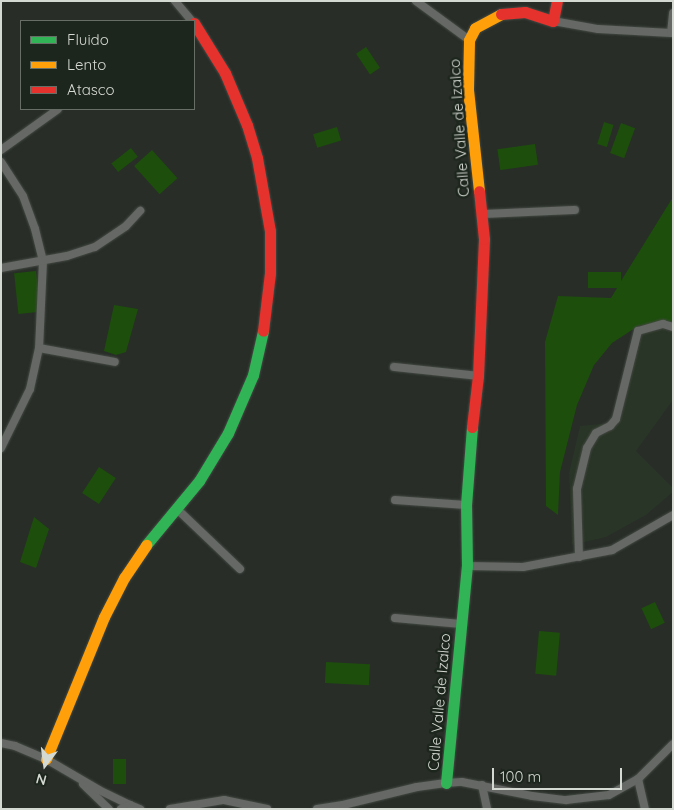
<!DOCTYPE html>
<html>
<head>
<meta charset="utf-8">
<style>
  body { margin:0 }
  #map { position:relative; width:674px; height:810px; overflow:hidden; background:#282d28; font-family:Quicksand,sans-serif }
  div>[style] { position:absolute }
  .built>* { inset:0; background:#293526 }
  .green>* { inset:0; background:#1d4e0c; transform-origin:0 0 }
  .roads { filter:drop-shadow(0 0 1px #444943) drop-shadow(0 0 1px #444943) }
  .street>* { height:8px; margin:-4px; padding:0 4px; transform-origin:4px; border-radius:4px; background:#656864 }
  .fast>* { height:11px; margin:-5.5px; padding:0 5.5px; transform-origin:5.5px; border-radius:5.5px; background:#30b455 }
  .slow>* { height:11px; margin:-5.5px; padding:0 5.5px; transform-origin:5.5px; border-radius:5.5px; background:#ff9f0a }
  .jam>* { height:11px; margin:-5.5px; padding:0 5.5px; transform-origin:5.5px; border-radius:5.5px; background:#e5322d }
  span { translate:-50% -50%; white-space:nowrap; text-align:center; line-height:1.15; -webkit-text-stroke:5px #1d261c; paint-order:stroke }
  .street-label { font-size:15px; color:#d4d9d2 }
  .frame { position:absolute; inset:0; border:2px solid #d4d9d2; pointer-events:none }
  .legend { position:absolute; left:20px; top:20px; width:175px; height:90px; box-sizing:border-box; background:#1d261c; border:1px solid #666e65; margin:0; padding:6px 9px; list-style:none; font-size:15px; color:#d4d9d2 }
  .legend li { display:flex; align-items:center; gap:10px; height:25px }
  .legend b { width:25px; border:1px solid #666e65 }
  .north { position:absolute; left:20px; top:740px; width:50px; height:50px; -webkit-text-stroke:4px #1d261c; paint-order:stroke; rotate:195deg; font-size:14px; font-weight:700; line-height:20px; text-align:center; color:#d4d9d2 }
  .north::after { content:''; display:block; margin:auto; width:18px; height:22px; background:#d4d9d2; clip-path:polygon(50% 0,100% 100%,50% 72%,0 100%) }
  .scale { position:absolute; left:492px; top:768px; width:130px; height:22px; box-sizing:border-box; border:2px solid #d4d9d2; border-top:0; padding-left:6px; font-size:15px; line-height:18px; white-space:nowrap; color:#d4d9d2; -webkit-text-stroke:4px #1d261c; paint-order:stroke }
</style>
</head>
<body>
<div id="map">
  <div class="built">
    <i style="clip-path:polygon(664px 329px,673px 332px,673px 400px,636px 451px,673px 488px,673px 492px,646px 515px,606px 537px,572px 545px,569px 473px,580px 426px,610px 423px,631px 349px,642px 333px)"></i>
  </div>
  <div class="green">
    <i style="left:366px;top:47px;width:25px;height:12px;rotate:56deg"></i>
    <i style="left:604px;top:122px;width:10px;height:23px;rotate:17deg"></i>
    <i style="left:621px;top:123px;width:15px;height:32px;rotate:20deg"></i>
    <i style="left:337px;top:127px;width:14px;height:25px;rotate:73deg"></i>
    <i style="left:535px;top:144px;width:21px;height:38px;rotate:82deg"></i>
    <i style="left:131px;top:148px;width:11px;height:25px;rotate:52deg"></i>
    <i style="left:152px;top:150px;width:38px;height:24px;rotate:48deg"></i>
    <i style="clip-path:polygon(673px 197px,673px 324px,663px 322px,638px 326px,612px 343px,594px 365px,577px 405px,560px 472px,558px 515px,546px 506px,545px 342px,558px 296px,611px 298px,617px 288px,588px 288px,588px 272px,621px 272px,621px 281px)"></i>
    <i style="left:36px;top:271px;width:41px;height:22px;rotate:84deg"></i>
    <i style="clip-path:polygon(114px 305px,138px 309px,126px 352px,116px 355px,104px 351px)"></i>
    <i style="left:99px;top:467px;width:20px;height:31px;rotate:33deg"></i>
    <i style="clip-path:polygon(34px 517px,49px 529px,36px 568px,20px 562px)"></i>
    <i style="left:655px;top:602px;width:23px;height:15px;rotate:65deg"></i>
    <i style="left:539px;top:631px;width:21px;height:43px;rotate:5deg"></i>
    <i style="left:326px;top:662px;width:44px;height:21px;rotate:3deg"></i>
    <i style="left:113px;top:759px;width:13px;height:25px"></i>
  </div>
  <div class="roads">
    <div class="street">
      <i style="left:175px;top:1px;width:26px;rotate:50deg"></i>
      <i style="left:416px;top:1px;width:66px;rotate:36.3deg"></i>
      <i style="left:553px;top:21px;width:46px;rotate:10.1deg"></i>
      <i style="left:598px;top:29px;width:73px;rotate:3.1deg"></i>
      <i style="left:671px;top:33px;width:20px;rotate:-84deg"></i>
      <i style="left:1px;top:150px;width:70px;rotate:-35.7deg"></i>
      <i style="left:1px;top:162px;width:40px;rotate:57.1deg"></i>
      <i style="left:23px;top:196px;width:35px;rotate:70deg"></i>
      <i style="left:35px;top:229px;width:33px;rotate:76deg"></i>
      <i style="left:43px;top:261px;width:87px;rotate:92.6deg"></i>
      <i style="left:39px;top:348px;width:42px;rotate:102.4deg"></i>
      <i style="left:30px;top:389px;width:66px;rotate:116.2deg"></i>
      <i style="left:482px;top:214px;width:93px;rotate:-2.5deg"></i>
      <i style="left:1px;top:268px;width:67px;rotate:-10.3deg"></i>
      <i style="left:67px;top:256px;width:29px;rotate:-18deg"></i>
      <i style="left:95px;top:247px;width:37px;rotate:-34deg"></i>
      <i style="left:126px;top:226px;width:21px;rotate:-47deg"></i>
      <i style="left:39px;top:348px;width:77px;rotate:10.4deg"></i>
      <i style="left:394px;top:367px;width:84px;rotate:6.1deg"></i>
      <i style="left:395px;top:500px;width:71px;rotate:4deg"></i>
      <i style="left:177px;top:509px;width:87px;rotate:43.6deg"></i>
      <i style="left:579px;top:557px;width:68px;rotate:-91.7deg"></i>
      <i style="left:577px;top:489px;width:42px;rotate:-76.3deg"></i>
      <i style="left:587px;top:448px;width:17px;rotate:-59deg"></i>
      <i style="left:596px;top:433px;width:16px;rotate:-27deg"></i>
      <i style="left:610px;top:426px;width:9px;rotate:-49deg"></i>
      <i style="left:616px;top:419px;width:91px;rotate:-76deg"></i>
      <i style="left:638px;top:331px;width:26px;rotate:-16deg"></i>
      <i style="left:663px;top:324px;width:10px;rotate:17deg"></i>
      <i style="left:467px;top:566px;width:56px;rotate:1deg"></i>
      <i style="left:523px;top:567px;width:91px;rotate:-10.8deg"></i>
      <i style="left:612px;top:550px;width:70px;rotate:-29.8deg"></i>
      <i style="left:395px;top:618px;width:66px;rotate:5.2deg"></i>
      <i style="left:1px;top:743px;width:14px;rotate:12deg"></i>
      <i style="left:15px;top:746px;width:34px;rotate:23deg"></i>
      <i style="left:46px;top:759px;width:61px;rotate:30.3deg"></i>
      <i style="left:99px;top:790px;width:34px;rotate:26deg"></i>
      <i style="left:638px;top:779px;width:31px;rotate:77deg"></i>
      <i style="left:83px;top:784px;width:36px;rotate:44deg"></i>
      <i style="left:482px;top:785px;width:25px;rotate:78deg"></i>
      <i style="left:121px;top:809px;width:10px;rotate:-24deg"></i>
      <i style="left:130px;top:805px;width:11px;rotate:22deg"></i>
      <i style="left:170px;top:809px;width:55px;rotate:-9.5deg"></i>
      <i style="left:224px;top:800px;width:44px;rotate:11.8deg"></i>
      <i style="left:317px;top:809px;width:26px;rotate:-9deg"></i>
      <i style="left:343px;top:805px;width:76px;rotate:-13.7deg"></i>
      <i style="left:417px;top:787px;width:29px;rotate:-8deg"></i>
      <i style="left:446px;top:783px;width:16px;rotate:-4deg"></i>
      <i style="left:462px;top:782px;width:71px;rotate:11.3deg"></i>
      <i style="left:532px;top:796px;width:34px;rotate:7deg"></i>
      <i style="left:566px;top:800px;width:43px;rotate:-6.6deg"></i>
      <i style="left:609px;top:795px;width:33px;rotate:-29deg"></i>
      <i style="left:638px;top:779px;width:49px;rotate:-45deg"></i>
    </div>
    <div class="fast">
      <i style="left:146px;top:545px;width:83px;rotate:-50.4deg"></i>
      <i style="left:199px;top:481px;width:56px;rotate:-58.9deg"></i>
      <i style="left:228px;top:433px;width:63px;rotate:-66.7deg"></i>
      <i style="left:253px;top:375px;width:45px;rotate:-77.2deg"></i>
      <i style="left:446px;top:783px;width:218px;rotate:-84.5deg"></i>
      <i style="left:467px;top:566px;width:61px;rotate:-90.9deg"></i>
      <i style="left:466px;top:505px;width:78px;rotate:-85.6deg"></i>
    </div>
    <div class="slow">
      <i style="left:479px;top:191px;width:103px;rotate:-96.2deg"></i>
      <i style="left:468px;top:89px;width:49px;rotate:-88.8deg"></i>
      <i style="left:469px;top:40px;width:13px;rotate:-63deg"></i>
      <i style="left:475px;top:28px;width:30px;rotate:-28deg"></i>
      <i style="left:46px;top:759px;width:153px;rotate:-67.8deg"></i>
      <i style="left:104px;top:617px;width:44px;rotate:-62.9deg"></i>
      <i style="left:124px;top:578px;width:40px;rotate:-56deg"></i>
    </div>
    <div class="jam">
      <i style="left:501px;top:14px;width:24px;rotate:-5deg"></i>
      <i style="left:525px;top:12px;width:29px;rotate:18deg"></i>
      <i style="left:553px;top:21px;width:20px;rotate:-79deg"></i>
      <i style="left:194px;top:23px;width:59px;rotate:58.2deg"></i>
      <i style="left:225px;top:73px;width:56px;rotate:67.1deg"></i>
      <i style="left:247px;top:125px;width:34px;rotate:73deg"></i>
      <i style="left:257px;top:158px;width:74px;rotate:79.9deg"></i>
      <i style="left:270px;top:231px;width:42px;rotate:90deg"></i>
      <i style="left:270px;top:273px;width:58px;rotate:96.9deg"></i>
      <i style="left:472px;top:427px;width:51px;rotate:-83.3deg"></i>
      <i style="left:478px;top:376px;width:137px;rotate:-87.5deg"></i>
      <i style="left:484px;top:239px;width:48px;rotate:-95.9deg"></i>
    </div>
  </div>
  <div class="street-label">
    <span style="left:459px;top:128px;rotate:-94deg">Calle Valle de Izalco</span>
    <span style="left:439px;top:702px;rotate:-85deg">Calle Valle de Izalco</span>
  </div>
  <div class="frame"></div>
  <ul class="legend">
  <li><b style="height:6px;background:#30b455"></b>Fluido</li>
  <li><b style="height:6px;background:#ff9f0a"></b>Lento</li>
  <li><b style="height:6px;background:#e5322d"></b>Atasco</li>
  </ul>
  <div class="north">N</div>
  <div class="scale">100 m</div>
</div>
</body>
</html>
